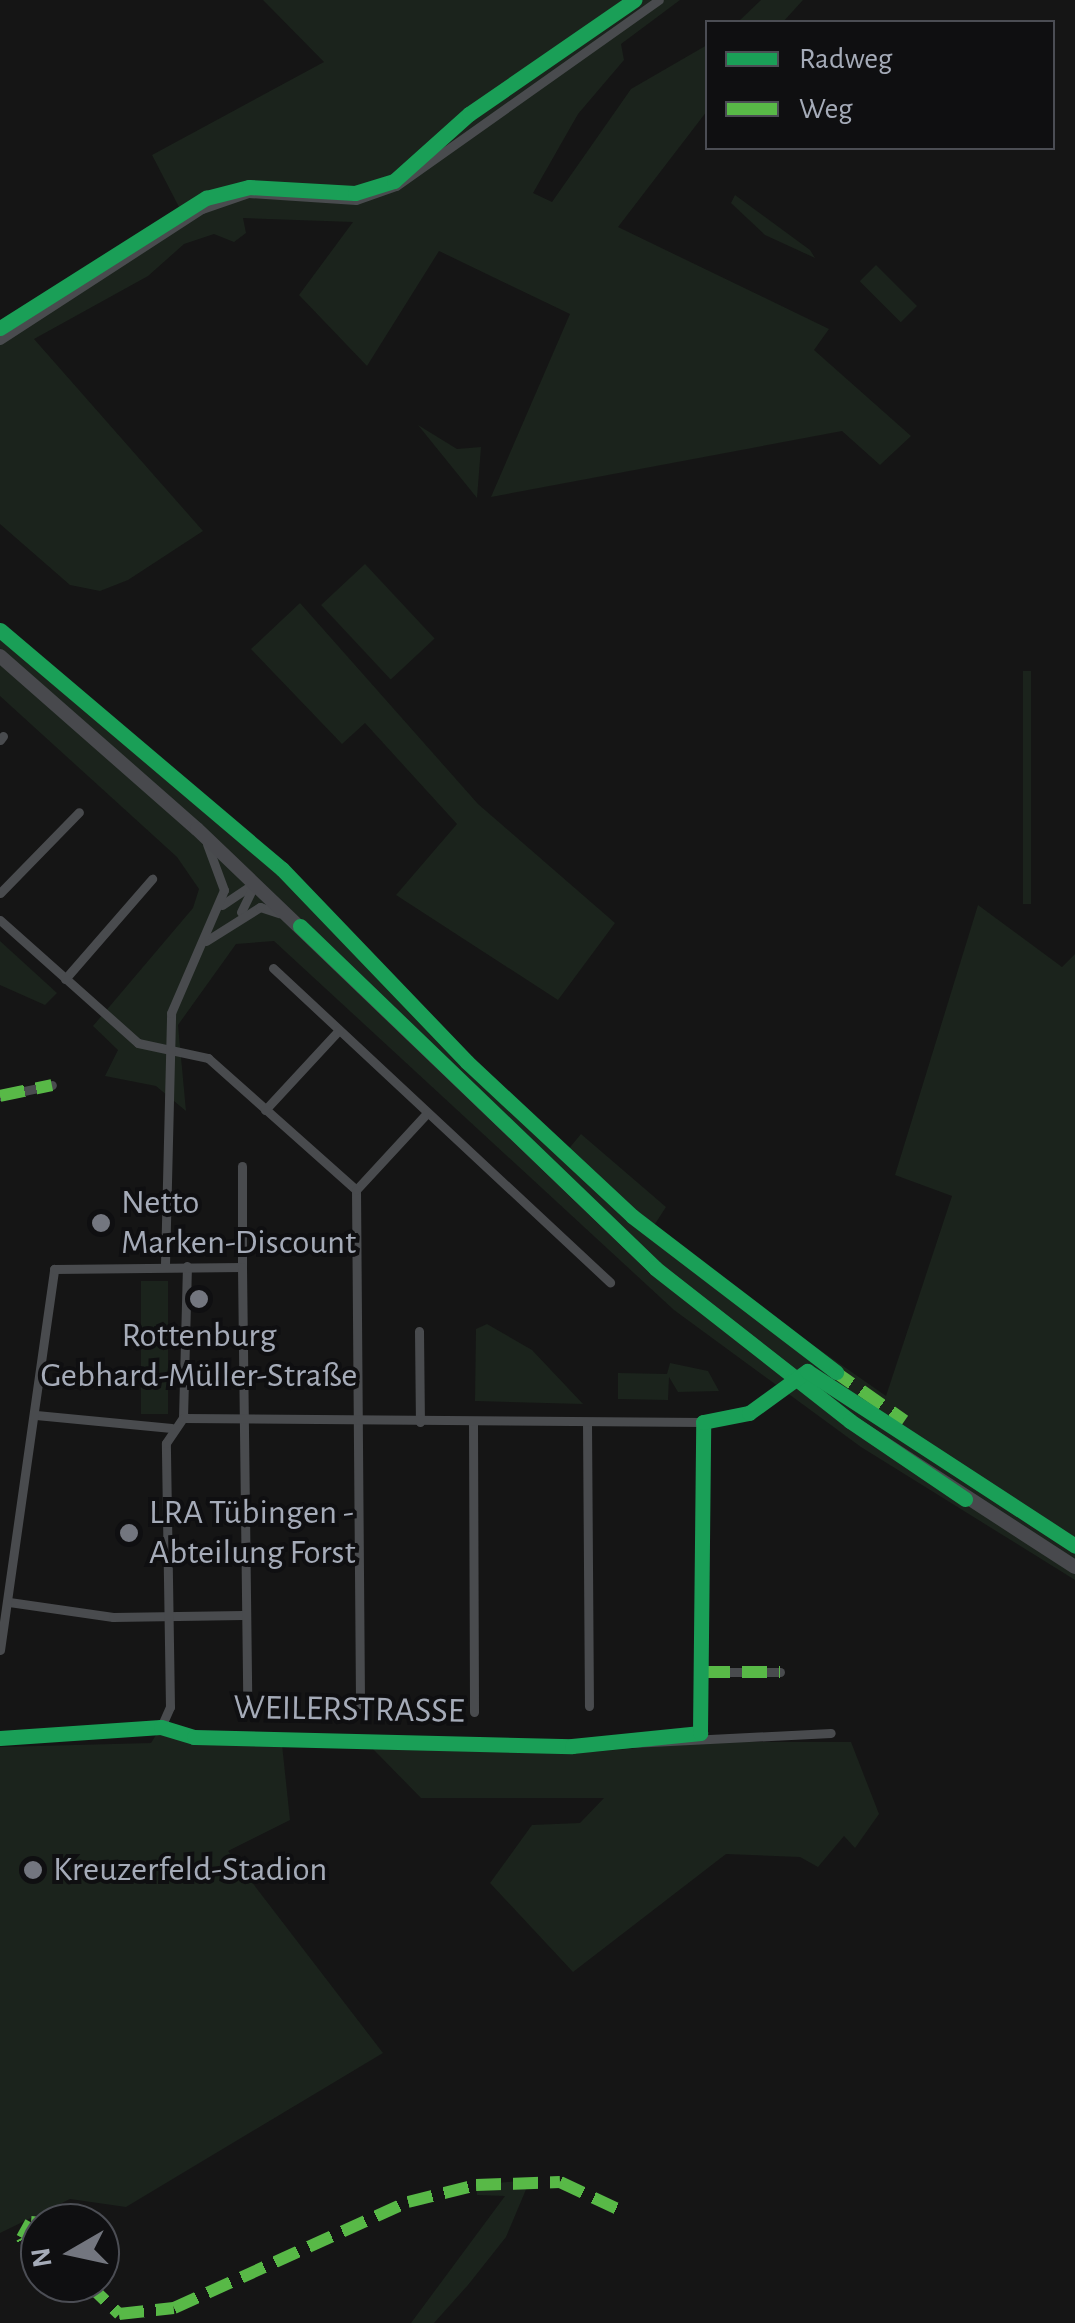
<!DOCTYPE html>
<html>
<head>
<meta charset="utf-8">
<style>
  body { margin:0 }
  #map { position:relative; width:1075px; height:2323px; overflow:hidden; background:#151515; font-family:"Alegreya Sans",sans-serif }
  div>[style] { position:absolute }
  .green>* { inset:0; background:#1b231c; transform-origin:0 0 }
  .street>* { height:9px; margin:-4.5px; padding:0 4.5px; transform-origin:4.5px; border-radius:4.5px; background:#494b4e }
  .secondary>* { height:14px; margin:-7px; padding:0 7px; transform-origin:7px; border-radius:7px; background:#48494d }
  .quiet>* { height:12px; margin-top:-6px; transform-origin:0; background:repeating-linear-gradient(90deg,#58b947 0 25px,transparent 0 37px) }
  .cycleway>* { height:15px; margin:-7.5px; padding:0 7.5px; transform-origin:7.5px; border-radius:7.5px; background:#1a9f57 }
  .dots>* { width:28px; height:28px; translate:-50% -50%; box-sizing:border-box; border:5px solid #0f0f11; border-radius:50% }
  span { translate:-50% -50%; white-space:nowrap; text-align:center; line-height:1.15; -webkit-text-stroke:8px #0f0f11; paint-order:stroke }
  .poi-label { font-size:35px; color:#a5abb8 }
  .left { translate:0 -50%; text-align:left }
  .street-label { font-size:35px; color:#a5abb8 }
  .legend { position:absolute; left:705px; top:20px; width:350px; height:130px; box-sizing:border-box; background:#0f0f11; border:2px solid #4b4d54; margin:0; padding:12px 18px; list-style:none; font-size:30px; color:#a5abb8 }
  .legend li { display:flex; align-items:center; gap:20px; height:50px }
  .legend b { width:50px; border:2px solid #4b4d54 }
  .north { position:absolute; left:20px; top:2203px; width:100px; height:100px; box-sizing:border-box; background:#0f0f11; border:2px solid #4b4d54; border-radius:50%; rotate:261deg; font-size:28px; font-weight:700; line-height:40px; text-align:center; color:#a5abb8 }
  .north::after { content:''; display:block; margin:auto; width:35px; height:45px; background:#73767f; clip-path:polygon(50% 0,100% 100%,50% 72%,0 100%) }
</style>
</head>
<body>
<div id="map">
  <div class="green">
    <i style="clip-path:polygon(263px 0,680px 0,621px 44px,624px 60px,578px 114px,533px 193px,552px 202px,631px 89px,707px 45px,707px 111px,618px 227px,829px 329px,814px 350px,911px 436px,880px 465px,842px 431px,491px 497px,570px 314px,439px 251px,367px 366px,299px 295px,353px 222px,243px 218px,246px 233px,234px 242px,214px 234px,184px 244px,148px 276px,34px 339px,203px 531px,128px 580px,100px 591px,70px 585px,0 524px,0 340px,149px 243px,179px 207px,152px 155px,324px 62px)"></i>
    <i style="clip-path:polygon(761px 0,803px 0,783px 22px,738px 22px)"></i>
    <i style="clip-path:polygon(735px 195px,810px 250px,815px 258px,765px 235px,731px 203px)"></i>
    <i style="left:876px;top:265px;width:58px;height:23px;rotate:45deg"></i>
    <i style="clip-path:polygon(418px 425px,457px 449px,481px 447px,477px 498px)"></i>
    <i style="left:365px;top:564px;width:102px;height:60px;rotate:47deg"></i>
    <i style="clip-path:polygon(300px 603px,478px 804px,615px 923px,558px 1000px,396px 895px,457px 824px,365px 723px,342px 744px,251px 649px)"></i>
    <i style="clip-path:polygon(0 624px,285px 866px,566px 1152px,581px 1134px,666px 1207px,653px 1227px,691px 1260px,886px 1396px,952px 1196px,895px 1175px,978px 905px,1062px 967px,1075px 954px,1075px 1580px,861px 1447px,674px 1310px,274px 941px,236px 944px,178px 1025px,186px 1111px,156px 1086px,105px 1076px,118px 1050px,93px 1026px,193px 908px,199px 889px,177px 857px,0 696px)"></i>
    <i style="left:1023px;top:671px;width:8px;height:233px"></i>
    <i style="clip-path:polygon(0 941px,57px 993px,45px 1005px,0 985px)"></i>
    <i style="left:141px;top:1281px;width:27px;height:133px"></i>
    <i style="clip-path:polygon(487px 1324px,532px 1350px,583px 1404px,475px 1401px,476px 1329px)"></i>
    <i style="clip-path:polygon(670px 1363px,708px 1371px,719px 1391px,678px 1392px,669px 1377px,668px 1400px,618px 1399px,618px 1373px,667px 1374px)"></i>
    <i style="clip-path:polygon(161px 1727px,183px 1736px,281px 1735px,290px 1820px,228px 1851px,383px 2053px,126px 2207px,70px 2199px,0 2233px,0 1747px,151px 1743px)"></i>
    <i style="clip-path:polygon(703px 1742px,851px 1742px,879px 1814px,855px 1848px,844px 1836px,818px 1867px,800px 1857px,726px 1854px,573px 1972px,490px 1883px,532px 1825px,580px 1823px,604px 1798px,421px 1798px,372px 1748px,593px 1752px)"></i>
    <i style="clip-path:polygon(530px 2180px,506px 2237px,468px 2285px,434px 2323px,411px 2323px,505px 2196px,477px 2195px,476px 2185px)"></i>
  </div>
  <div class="street">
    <i style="left:0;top:340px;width:241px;rotate:-33deg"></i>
    <i style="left:202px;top:209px;width:49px;rotate:-19.2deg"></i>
    <i style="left:248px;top:193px;width:108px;rotate:3.7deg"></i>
    <i style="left:356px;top:200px;width:42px;rotate:-19.3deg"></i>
    <i style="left:396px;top:186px;width:322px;rotate:-35.3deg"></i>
    <i style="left:0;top:740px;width:5px;rotate:-53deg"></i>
    <i style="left:0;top:893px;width:113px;rotate:-45.7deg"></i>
    <i style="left:222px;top:905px;width:40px;rotate:-34deg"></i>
    <i style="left:241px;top:912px;width:32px;rotate:-64deg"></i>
    <i style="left:0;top:920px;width:185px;rotate:41.7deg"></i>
    <i style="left:138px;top:1043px;width:72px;rotate:12.1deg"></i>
    <i style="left:208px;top:1058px;width:198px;rotate:41.7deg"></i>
    <i style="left:206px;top:941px;width:64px;rotate:-32.2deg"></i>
    <i style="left:260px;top:907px;width:20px;rotate:18deg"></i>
    <i style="left:273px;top:968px;width:461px;rotate:43deg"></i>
    <i style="left:65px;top:979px;width:133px;rotate:-49deg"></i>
    <i style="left:0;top:1096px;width:53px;rotate:-11.9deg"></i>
    <i style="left:265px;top:1110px;width:109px;rotate:-47.2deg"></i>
    <i style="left:356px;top:1190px;width:514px;rotate:89.55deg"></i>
    <i style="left:356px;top:1190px;width:105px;rotate:-47.3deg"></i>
    <i style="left:165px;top:1264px;width:251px;rotate:-88.6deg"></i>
    <i style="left:171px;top:1013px;width:134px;rotate:-66.7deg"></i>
    <i style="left:224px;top:890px;width:49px;rotate:-110.3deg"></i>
    <i style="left:242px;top:1267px;width:101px;rotate:-90deg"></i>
    <i style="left:419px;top:1331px;width:91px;rotate:89.4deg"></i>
    <i style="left:36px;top:1415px;width:136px;rotate:5.5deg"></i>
    <i style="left:183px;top:1418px;width:152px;rotate:-88.5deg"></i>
    <i style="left:473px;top:1422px;width:290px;rotate:89.8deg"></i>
    <i style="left:587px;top:1423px;width:283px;rotate:89.6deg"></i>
    <i style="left:9px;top:1602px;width:105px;rotate:8.2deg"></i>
    <i style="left:113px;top:1617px;width:130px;rotate:-0.9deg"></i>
    <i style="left:0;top:1650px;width:385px;rotate:-81.9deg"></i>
    <i style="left:54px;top:1269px;width:188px;rotate:-0.6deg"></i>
    <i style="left:242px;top:1267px;width:430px;rotate:89.3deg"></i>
    <i style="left:705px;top:1672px;width:75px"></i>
    <i style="left:161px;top:1727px;width:22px;rotate:-66deg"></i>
    <i style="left:170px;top:1707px;width:264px;rotate:-90.9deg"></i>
    <i style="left:166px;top:1443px;width:30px;rotate:-56deg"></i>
    <i style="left:183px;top:1418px;width:520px;rotate:0.44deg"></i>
    <i style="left:703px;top:1422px;width:284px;rotate:90.2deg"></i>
    <i style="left:0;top:1738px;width:161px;rotate:-3.9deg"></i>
    <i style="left:161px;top:1727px;width:34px;rotate:17deg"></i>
    <i style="left:194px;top:1737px;width:378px;rotate:1.4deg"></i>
    <i style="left:572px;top:1746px;width:259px;rotate:-2.9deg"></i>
  </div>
  <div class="secondary">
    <i style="left:0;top:656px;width:262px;rotate:41.3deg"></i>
    <i style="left:197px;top:829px;width:634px;rotate:43.79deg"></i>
    <i style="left:655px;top:1268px;width:248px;rotate:38.1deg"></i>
    <i style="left:850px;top:1421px;width:268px;rotate:33deg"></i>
  </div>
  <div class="quiet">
    <i style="left:0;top:1096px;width:53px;rotate:-11.9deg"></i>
    <i style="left:831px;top:1369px;width:90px;rotate:35.1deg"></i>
    <i style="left:705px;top:1672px;width:75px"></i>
    <i style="left:39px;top:2273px;width:39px;rotate:-116deg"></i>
    <i style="left:22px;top:2238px;width:18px;rotate:-61deg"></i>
    <i style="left:31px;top:2222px;width:11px;rotate:5deg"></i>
    <i style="left:87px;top:2283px;width:45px;rotate:44.1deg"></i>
    <i style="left:119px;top:2314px;width:55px;rotate:-6.2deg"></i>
    <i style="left:174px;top:2308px;width:257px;rotate:-24.4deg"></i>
    <i style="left:408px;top:2202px;width:70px;rotate:-14deg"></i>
    <i style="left:476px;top:2185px;width:84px;rotate:-2deg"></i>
    <i style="left:560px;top:2182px;width:71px;rotate:25.1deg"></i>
  </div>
  <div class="cycleway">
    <i style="left:0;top:328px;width:244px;rotate:-32.3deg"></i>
    <i style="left:206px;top:198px;width:44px;rotate:-14.3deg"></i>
    <i style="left:249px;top:187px;width:106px;rotate:3.2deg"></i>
    <i style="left:355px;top:193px;width:41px;rotate:-17.1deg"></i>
    <i style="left:394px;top:181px;width:101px;rotate:-41.8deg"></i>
    <i style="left:469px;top:114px;width:201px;rotate:-34.6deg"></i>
    <i style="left:0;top:630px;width:370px;rotate:40.3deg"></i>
    <i style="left:282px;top:869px;width:267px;rotate:46.2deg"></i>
    <i style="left:467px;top:1062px;width:226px;rotate:43deg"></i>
    <i style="left:632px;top:1216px;width:257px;rotate:37.4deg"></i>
    <i style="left:300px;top:926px;width:493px;rotate:43.9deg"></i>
    <i style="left:655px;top:1268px;width:248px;rotate:38.1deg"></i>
    <i style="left:850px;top:1421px;width:139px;rotate:34.1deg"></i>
    <i style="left:0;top:1738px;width:161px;rotate:-3.9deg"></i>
    <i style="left:161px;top:1727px;width:34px;rotate:17deg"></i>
    <i style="left:194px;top:1737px;width:378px;rotate:1.4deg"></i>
    <i style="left:572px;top:1746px;width:129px;rotate:-5.8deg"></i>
    <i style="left:700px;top:1733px;width:311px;rotate:-89.4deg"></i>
    <i style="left:703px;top:1422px;width:47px;rotate:-11.1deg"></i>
    <i style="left:749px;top:1413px;width:72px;rotate:-35.9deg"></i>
    <i style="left:807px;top:1371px;width:320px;rotate:33.1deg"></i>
  </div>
  <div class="dots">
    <i style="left:101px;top:1223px;background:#73767f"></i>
    <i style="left:199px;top:1299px;background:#73767f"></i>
    <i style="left:129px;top:1533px;background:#73767f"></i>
    <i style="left:33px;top:1870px;background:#73767f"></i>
  </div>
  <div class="poi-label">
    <span class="left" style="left:121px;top:1223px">Netto<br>Marken-Discount</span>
    <span style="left:199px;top:1356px">Rottenburg<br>Gebhard-Müller-Straße</span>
    <span class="left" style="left:149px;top:1533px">LRA Tübingen -<br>Abteilung Forst</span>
    <span class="left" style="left:53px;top:1870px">Kreuzerfeld-Stadion</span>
  </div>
  <div class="street-label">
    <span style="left:349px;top:1710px;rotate:1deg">WEILERSTRASSE</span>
  </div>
  <ul class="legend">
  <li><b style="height:12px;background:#1a9f57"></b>Radweg</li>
  <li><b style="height:12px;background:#58b947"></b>Weg</li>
  </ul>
  <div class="north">N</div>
</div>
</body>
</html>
